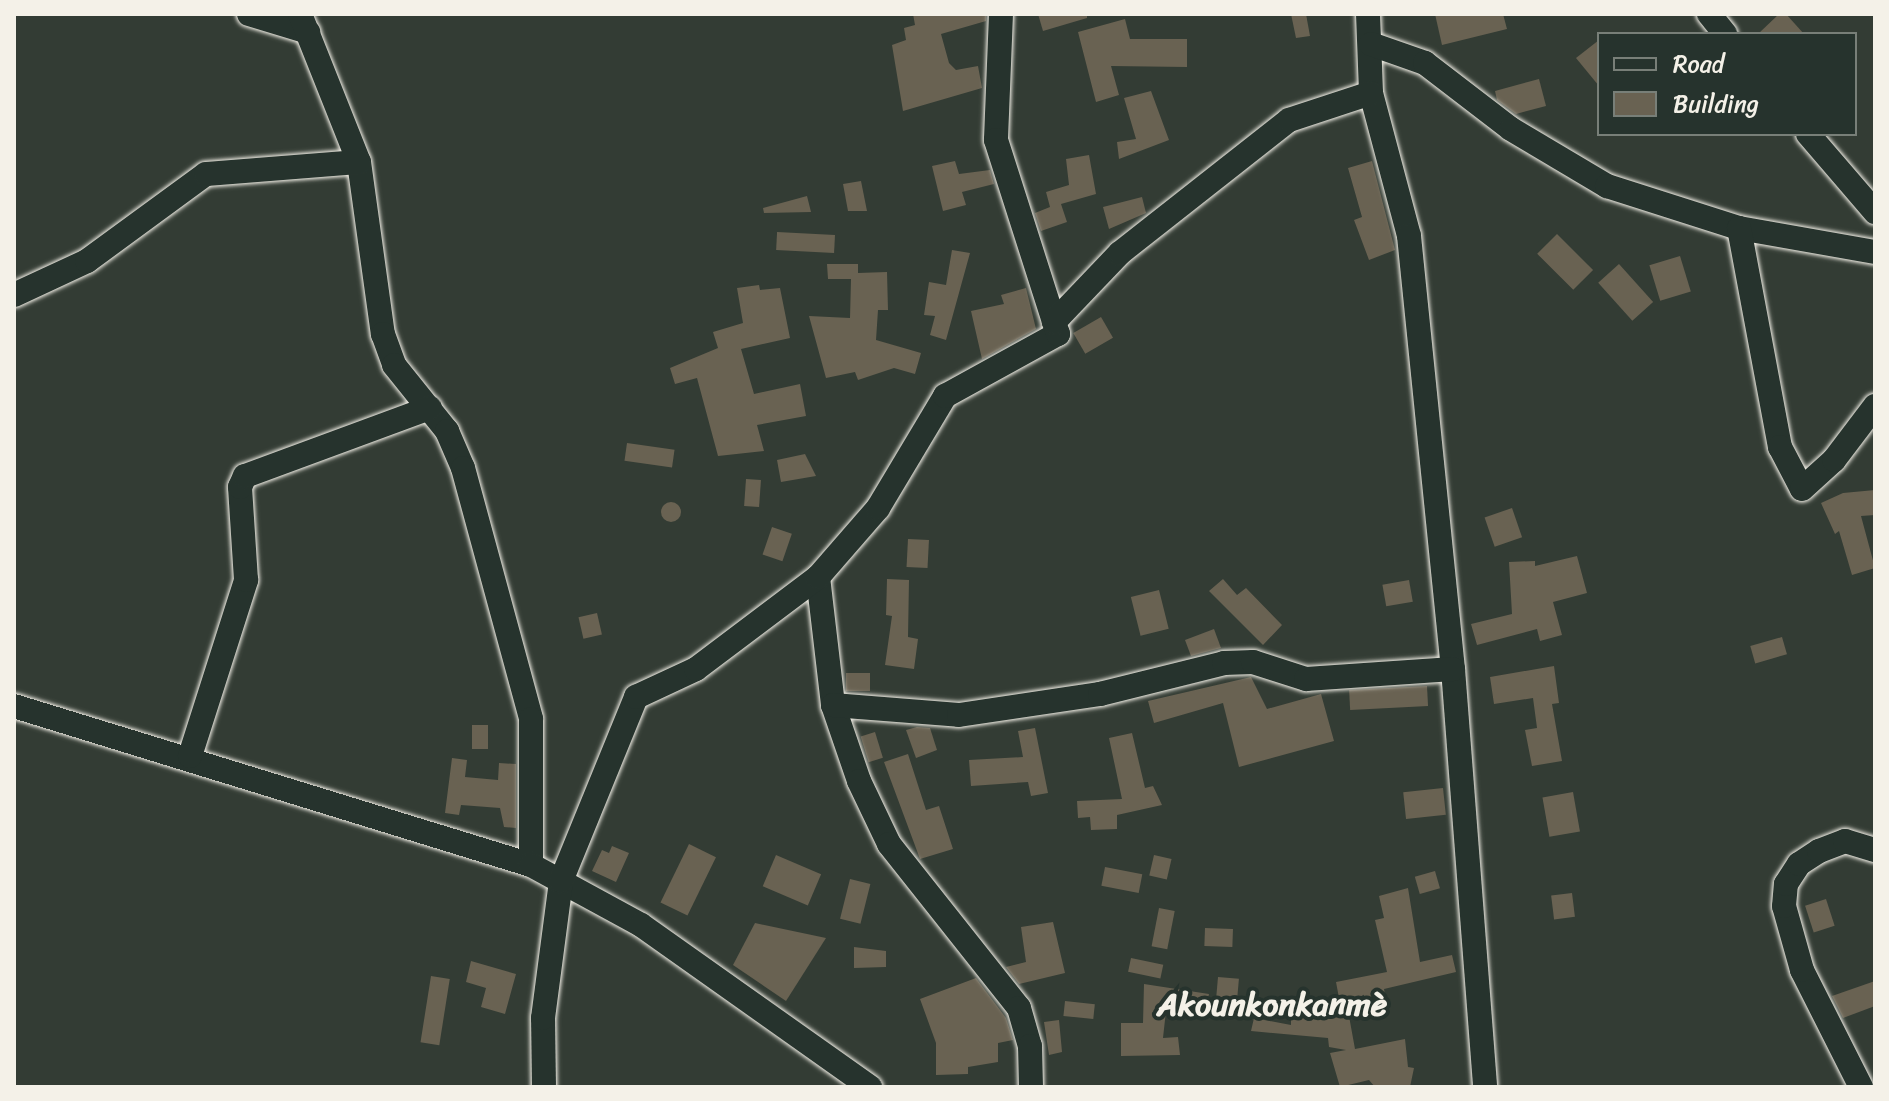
<!DOCTYPE html>
<html>
<head>
<meta charset="utf-8">
<style>
  body { margin:0 }
  #map { position:relative; width:1889px; height:1101px; overflow:hidden; background:#333c34; font-family:Sriracha,sans-serif }
  div>[style] { position:absolute }
  .building>* { inset:0; background:#696252; transform-origin:0 0 }
  .round { border-radius:50% }
  .roads { filter:drop-shadow(0 0 2px #f4f1e8) drop-shadow(0 0 2px #f4f1e8) }
  .minor>* { height:24px; margin:-12px; padding:0 12px; transform-origin:12px; border-radius:12px; background:#26332d }
  span { translate:-50% -50%; white-space:nowrap; text-align:center; line-height:1.15; -webkit-text-stroke:8px #26332d; paint-order:stroke }
  .quarter-label { font-size:32px; color:#f4f1e8; font-weight:700 }
  .frame { position:absolute; inset:0; border:16px solid #f4f1e8; pointer-events:none }
  .legend { position:absolute; left:1597px; top:32px; width:260px; height:104px; box-sizing:border-box; background:#26332d; border:2px solid #787f78; margin:0; padding:10px 14px; list-style:none; font-size:24px; color:#f4f1e8 }
  .legend li { display:flex; align-items:center; gap:16px; height:40px }
  .legend b { width:40px; border:2px solid #787f78 }
</style>
</head>
<body>
<div id="map">
  <div class="building">
    <i style="clip-path:polygon(913px 14px,986px 14px,986px 21px,941px 34px,949px 63px,956px 70px,978px 66px,982px 88px,903px 111px,892px 45px,906px 40px,904px 28px,915px 25px)"></i>
    <i style="clip-path:polygon(1038px 14px,1087px 14px,1087px 18px,1043px 31px)"></i>
    <i style="clip-path:polygon(1291px 14px,1306px 14px,1310px 36px,1296px 38px)"></i>
    <i style="clip-path:polygon(1435px 14px,1503px 14px,1507px 29px,1442px 45px)"></i>
    <i style="clip-path:polygon(1779px 14px,1786px 14px,1804px 34px,1758px 34px)"></i>
    <i style="clip-path:polygon(1125px 19px,1130px 39px,1187px 39px,1187px 67px,1111px 66px,1119px 95px,1096px 102px,1078px 32px)"></i>
    <i style="clip-path:polygon(1599px 40px,1599px 86px,1576px 58px)"></i>
    <i style="clip-path:polygon(1539px 79px,1546px 106px,1516px 114px,1497px 100px,1495px 91px)"></i>
    <i style="clip-path:polygon(1151px 91px,1169px 140px,1119px 159px,1117px 142px,1136px 139px,1124px 98px)"></i>
    <i style="clip-path:polygon(1089px 155px,1096px 194px,1061px 204px,1067px 222px,1041px 231px,1035px 213px,1050px 207px,1046px 192px,1069px 185px,1066px 159px)"></i>
    <i style="clip-path:polygon(955px 161px,959px 174px,990px 170px,994px 184px,962px 192px,966px 205px,943px 211px,932px 166px)"></i>
    <i style="clip-path:polygon(1372px 161px,1395px 250px,1369px 260px,1354px 220px,1362px 217px,1348px 168px)"></i>
    <i style="clip-path:polygon(861px 181px,867px 211px,848px 211px,843px 184px)"></i>
    <i style="clip-path:polygon(807px 196px,811px 212px,764px 213px,763px 208px)"></i>
    <i style="clip-path:polygon(1142px 197px,1146px 213px,1109px 229px,1103px 207px)"></i>
    <i style="left:1557px;top:234px;width:51px;height:28px;rotate:45deg"></i>
    <i style="left:835px;top:235px;width:18px;height:58px;rotate:93deg"></i>
    <i style="clip-path:polygon(952px 250px,970px 253px,946px 340px,930px 335px,935px 316px,924px 315px,929px 282px,946px 285px)"></i>
    <i style="left:1680px;top:256px;width:37px;height:32px;rotate:73deg"></i>
    <i style="clip-path:polygon(827px 264px,858px 264px,858px 273px,887px 272px,888px 310px,878px 310px,876px 340px,921px 353px,915px 374px,894px 368px,858px 380px,855px 372px,826px 378px,809px 316px,850px 318px,851px 279px,828px 279px)"></i>
    <i style="left:1619px;top:264px;width:51px;height:28px;rotate:48deg"></i>
    <i style="clip-path:polygon(759px 285px,760px 290px,780px 288px,790px 338px,741px 349px,754px 394px,800px 384px,806px 416px,757px 425px,764px 451px,718px 456px,697px 378px,675px 384px,670px 368px,718px 348px,713px 332px,743px 323px,737px 288px)"></i>
    <i style="clip-path:polygon(1026px 288px,1036px 329px,982px 359px,971px 311px,1004px 304px,1001px 295px)"></i>
    <i style="left:1101px;top:317px;width:24px;height:32px;rotate:60deg"></i>
    <i style="left:627px;top:443px;width:48px;height:18px;rotate:8deg"></i>
    <i style="clip-path:polygon(805px 454px,816px 476px,781px 482px,777px 460px)"></i>
    <i style="left:746px;top:479px;width:15px;height:27px;rotate:4deg"></i>
    <i style="clip-path:polygon(1875px 490px,1875px 515px,1861px 516px,1875px 568px,1852px 575px,1839px 531px,1835px 534px,1821px 503px,1843px 493px)"></i>
    <i class="round" style="left:661px;top:502px;width:20px;height:20px"></i>
    <i style="left:1512px;top:508px;width:31px;height:29px;rotate:71deg"></i>
    <i style="left:772px;top:527px;width:21px;height:29px;rotate:19deg"></i>
    <i style="left:908px;top:539px;width:21px;height:28px;rotate:3deg"></i>
    <i style="clip-path:polygon(1577px 556px,1587px 593px,1553px 602px,1562px 635px,1540px 641px,1537px 629px,1477px 645px,1471px 624px,1512px 614px,1509px 562px,1535px 561px,1535px 566px)"></i>
    <i style="clip-path:polygon(887px 579px,909px 580px,908px 637px,918px 639px,914px 669px,885px 665px,892px 616px,886px 615px)"></i>
    <i style="clip-path:polygon(1223px 579px,1237px 595px,1246px 588px,1282px 625px,1263px 645px,1209px 591px)"></i>
    <i style="left:1409px;top:580px;width:22px;height:27px;rotate:80deg"></i>
    <i style="left:1159px;top:590px;width:40px;height:29px;rotate:76deg"></i>
    <i style="left:597px;top:613px;width:22px;height:19px;rotate:77deg"></i>
    <i style="clip-path:polygon(1214px 629px,1221px 648px,1191px 656px,1185px 640px)"></i>
    <i style="left:1782px;top:637px;width:18px;height:33px;rotate:74deg"></i>
    <i style="clip-path:polygon(1554px 666px,1559px 703px,1552px 704px,1562px 761px,1532px 766px,1525px 730px,1537px 728px,1533px 698px,1494px 704px,1490px 677px)"></i>
    <i style="left:846px;top:673px;width:24px;height:18px"></i>
    <i style="clip-path:polygon(1251px 677px,1267px 709px,1321px 694px,1334px 741px,1239px 767px,1223px 703px,1154px 723px,1148px 701px)"></i>
    <i style="left:1427px;top:686px;width:20px;height:78px;rotate:87deg"></i>
    <i style="left:472px;top:725px;width:16px;height:24px"></i>
    <i style="clip-path:polygon(917px 727px,930px 728px,937px 750px,916px 758px,906px 730px)"></i>
    <i style="clip-path:polygon(1035px 728px,1048px 793px,1031px 796px,1028px 782px,971px 786px,969px 760px,1023px 757px,1018px 731px)"></i>
    <i style="left:875px;top:732px;width:27px;height:15px;rotate:73deg"></i>
    <i style="clip-path:polygon(1132px 733px,1145px 788px,1153px 786px,1162px 805px,1117px 815px,1117px 829px,1091px 830px,1090px 817px,1078px 818px,1077px 801px,1122px 799px,1109px 738px)"></i>
    <i style="clip-path:polygon(908px 754px,926px 810px,939px 806px,953px 849px,920px 859px,884px 762px)"></i>
    <i style="clip-path:polygon(452px 758px,467px 760px,465px 777px,498px 780px,499px 763px,516px 764px,516px 828px,504px 827px,500px 808px,461px 805px,459px 815px,445px 813px)"></i>
    <i style="left:1443px;top:788px;width:27px;height:40px;rotate:84deg"></i>
    <i style="left:1573px;top:792px;width:40px;height:31px;rotate:80deg"></i>
    <i style="left:689px;top:844px;width:30px;height:65px;rotate:26deg"></i>
    <i style="clip-path:polygon(612px 846px,629px 853px,616px 882px,592px 871px,602px 850px,609px 853px)"></i>
    <i style="left:776px;top:855px;width:49px;height:34px;rotate:23deg"></i>
    <i style="left:1154px;top:855px;width:18px;height:21px;rotate:13deg"></i>
    <i style="left:1105px;top:867px;width:38px;height:19px;rotate:11deg"></i>
    <i style="left:1435px;top:871px;width:18px;height:21px;rotate:74deg"></i>
    <i style="left:850px;top:879px;width:21px;height:41px;rotate:14deg"></i>
    <i style="clip-path:polygon(1408px 888px,1420px 962px,1452px 955px,1456px 972px,1384px 989px,1387px 1006px,1342px 1014px,1336px 982px,1387px 972px,1375px 920px,1384px 918px,1379px 896px)"></i>
    <i style="left:1572px;top:893px;width:24px;height:21px;rotate:83deg"></i>
    <i style="left:1826px;top:899px;width:28px;height:22px;rotate:72deg"></i>
    <i style="left:1159px;top:908px;width:16px;height:39px;rotate:11deg"></i>
    <i style="clip-path:polygon(1053px 922px,1065px 973px,1019px 984px,1006px 967px,1026px 962px,1021px 927px)"></i>
    <i style="clip-path:polygon(755px 923px,826px 938px,786px 1001px,733px 965px)"></i>
    <i style="left:1205px;top:928px;width:28px;height:18px;rotate:2deg"></i>
    <i style="clip-path:polygon(854px 947px,886px 951px,886px 967px,854px 968px)"></i>
    <i style="left:1131px;top:958px;width:33px;height:14px;rotate:12deg"></i>
    <i style="clip-path:polygon(471px 961px,516px 974px,505px 1014px,481px 1007px,486px 988px,466px 982px)"></i>
    <i style="left:431px;top:976px;width:19px;height:67px;rotate:9deg"></i>
    <i style="left:1218px;top:977px;width:21px;height:21px;rotate:5deg"></i>
    <i style="clip-path:polygon(976px 978px,1006px 1018px,1013px 1040px,998px 1043px,998px 1062px,968px 1067px,968px 1074px,936px 1075px,936px 1043px,920px 999px)"></i>
    <i style="clip-path:polygon(1875px 981px,1875px 1006px,1843px 1018px,1832px 996px)"></i>
    <i style="clip-path:polygon(1144px 984px,1209px 994px,1206px 1008px,1167px 1002px,1163px 1038px,1178px 1037px,1180px 1055px,1121px 1056px,1121px 1023px,1143px 1023px)"></i>
    <i style="left:1065px;top:1001px;width:30px;height:15px;rotate:6deg"></i>
    <i style="clip-path:polygon(1349px 1016px,1355px 1049px,1405px 1039px,1408px 1067px,1414px 1068px,1410px 1087px,1375px 1087px,1369px 1080px,1340px 1087px,1330px 1053px,1346px 1050px,1329px 1047px,1328px 1038px,1251px 1031px,1254px 1018px,1291px 1025px,1291px 1018px)"></i>
    <i style="clip-path:polygon(1059px 1020px,1062px 1052px,1049px 1055px,1044px 1022px)"></i>
  </div>
  <div class="roads">
    <div class="minor">
      <i style="left:249px;top:14px;width:62px;rotate:17deg"></i>
      <i style="left:300px;top:14px;width:159px;rotate:68.3deg"></i>
      <i style="left:359px;top:162px;width:174px;rotate:82.1deg"></i>
      <i style="left:383px;top:334px;width:33px;rotate:70deg"></i>
      <i style="left:394px;top:365px;width:85px;rotate:51.2deg"></i>
      <i style="left:447px;top:431px;width:40px;rotate:66.6deg"></i>
      <i style="left:463px;top:468px;width:260px;rotate:74.8deg"></i>
      <i style="left:531px;top:719px;width:146px;rotate:90deg"></i>
      <i style="left:1001px;top:14px;width:126px;rotate:92.3deg"></i>
      <i style="left:996px;top:140px;width:191px;rotate:72.3deg"></i>
      <i style="left:1368px;top:14px;width:79px;rotate:87.8deg"></i>
      <i style="left:1371px;top:93px;width:148px;rotate:75.1deg"></i>
      <i style="left:1409px;top:236px;width:435px;rotate:84.2deg"></i>
      <i style="left:1453px;top:669px;width:419px;rotate:85.6deg"></i>
      <i style="left:1709px;top:14px;width:26px;rotate:51deg"></i>
      <i style="left:1371px;top:44px;width:57px;rotate:19.4deg"></i>
      <i style="left:1425px;top:63px;width:108px;rotate:37.5deg"></i>
      <i style="left:1511px;top:129px;width:112px;rotate:30.7deg"></i>
      <i style="left:1607px;top:186px;width:139px;rotate:17.7deg"></i>
      <i style="left:1739px;top:228px;width:138px;rotate:10deg"></i>
      <i style="left:1808px;top:134px;width:103px;rotate:49.3deg"></i>
      <i style="left:1739px;top:228px;width:223px;rotate:79.4deg"></i>
      <i style="left:1780px;top:447px;width:47px;rotate:62.4deg"></i>
      <i style="left:1802px;top:489px;width:43px;rotate:-42.2deg"></i>
      <i style="left:1834px;top:460px;width:68px;rotate:-52.8deg"></i>
      <i style="left:14px;top:295px;width:81px;rotate:-25deg"></i>
      <i style="left:87px;top:261px;width:147px;rotate:-36.2deg"></i>
      <i style="left:206px;top:174px;width:153px;rotate:-4.5deg"></i>
      <i style="left:818px;top:577px;width:129px;rotate:83.3deg"></i>
      <i style="left:833px;top:705px;width:80px;rotate:71.1deg"></i>
      <i style="left:859px;top:781px;width:70px;rotate:64.5deg"></i>
      <i style="left:889px;top:844px;width:209px;rotate:51.6deg"></i>
      <i style="left:1019px;top:1008px;width:40px;rotate:74deg"></i>
      <i style="left:1030px;top:1046px;width:41px;rotate:88.6deg"></i>
      <i style="left:833px;top:705px;width:126px;rotate:4.5deg"></i>
      <i style="left:959px;top:715px;width:143px;rotate:-8.5deg"></i>
      <i style="left:1100px;top:694px;width:128px;rotate:-14deg"></i>
      <i style="left:1224px;top:663px;width:29px;rotate:-2deg"></i>
      <i style="left:1253px;top:662px;width:56px;rotate:17.8deg"></i>
      <i style="left:1306px;top:679px;width:147px;rotate:-3.9deg"></i>
      <i style="left:14px;top:706px;width:541px;rotate:17.09deg"></i>
      <i style="left:531px;top:865px;width:125px;rotate:28.6deg"></i>
      <i style="left:641px;top:925px;width:281px;rotate:35.3deg"></i>
      <i style="left:190px;top:756px;width:185px;rotate:-72.3deg"></i>
      <i style="left:246px;top:580px;width:93px;rotate:-93.7deg"></i>
      <i style="left:240px;top:487px;width:12px;rotate:-66deg"></i>
      <i style="left:245px;top:476px;width:197px;rotate:-20.2deg"></i>
      <i style="left:544px;top:1087px;width:69px;rotate:-90.8deg"></i>
      <i style="left:543px;top:1018px;width:138px;rotate:-82.5deg"></i>
      <i style="left:561px;top:881px;width:199px;rotate:-67.8deg"></i>
      <i style="left:636px;top:697px;width:66px;rotate:-25deg"></i>
      <i style="left:696px;top:669px;width:153px;rotate:-37deg"></i>
      <i style="left:818px;top:577px;width:91px;rotate:-49deg"></i>
      <i style="left:878px;top:508px;width:131px;rotate:-59.1deg"></i>
      <i style="left:945px;top:396px;width:129px;rotate:-28.8deg"></i>
      <i style="left:1058px;top:334px;width:13px;rotate:-108deg"></i>
      <i style="left:1054px;top:322px;width:95px;rotate:-46.3deg"></i>
      <i style="left:1120px;top:253px;width:215px;rotate:-38.2deg"></i>
      <i style="left:1289px;top:120px;width:86px;rotate:-18.2deg"></i>
      <i style="left:1861px;top:1087px;width:131px;rotate:-116.8deg"></i>
      <i style="left:1802px;top:970px;width:66px;rotate:-105.7deg"></i>
      <i style="left:1784px;top:906px;width:22px;rotate:-85deg"></i>
      <i style="left:1786px;top:884px;width:24px;rotate:-57deg"></i>
      <i style="left:1799px;top:864px;width:24px;rotate:-33deg"></i>
      <i style="left:1819px;top:851px;width:28px;rotate:-21deg"></i>
      <i style="left:1845px;top:841px;width:31px;rotate:17deg"></i>
    </div>
  </div>
  <div class="quarter-label">
    <span style="left:1272px;top:1005px">Akounkonkanmè</span>
  </div>
  <div class="frame"></div>
  <ul class="legend">
  <li><b style="height:10px;background:#26332d"></b>Road</li>
  <li><b style="height:22px;background:#696252"></b>Building</li>
  </ul>
</div>
</body>
</html>
